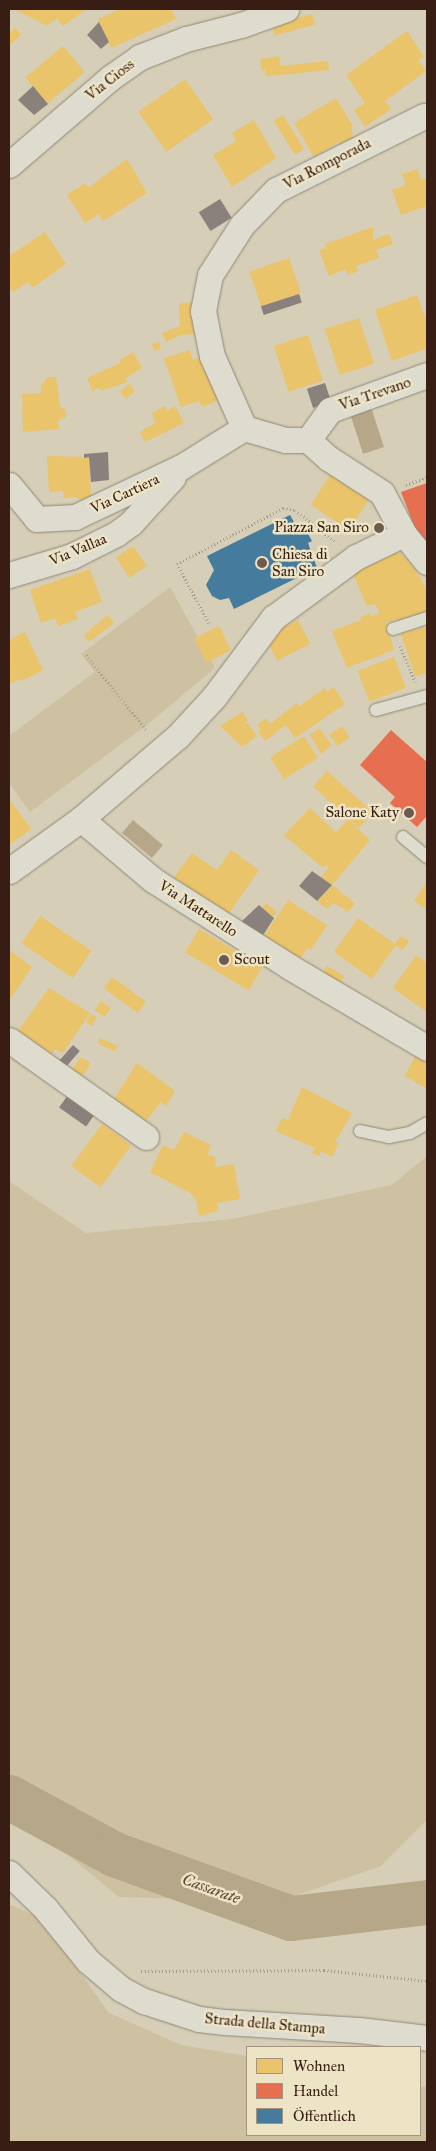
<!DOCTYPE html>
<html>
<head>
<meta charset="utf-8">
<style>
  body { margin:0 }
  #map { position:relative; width:436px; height:2151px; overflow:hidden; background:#d6ceb6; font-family:"IM FELL Great Primer",serif }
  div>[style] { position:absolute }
  .green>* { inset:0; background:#cec1a1 }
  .water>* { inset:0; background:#b6a789; transform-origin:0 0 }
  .homes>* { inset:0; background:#e9c46a; transform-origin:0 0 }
  .shops>* { inset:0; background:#e76f51 }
  .public>* { inset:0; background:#457b9d }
  .industry>* { inset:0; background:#8a817c; transform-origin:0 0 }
  .river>* { height:45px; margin:-22.5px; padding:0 22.5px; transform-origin:22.5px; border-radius:22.5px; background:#b6a789 }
  .path>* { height:3px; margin-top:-1.5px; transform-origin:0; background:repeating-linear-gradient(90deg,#a19b91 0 1px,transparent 0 3.5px) }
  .roads { filter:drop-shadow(0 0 1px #8f8778) drop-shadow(0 0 1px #8f8778) }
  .service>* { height:12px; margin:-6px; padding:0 6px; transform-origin:6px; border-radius:6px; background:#dedbcf }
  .minor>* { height:25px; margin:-12.5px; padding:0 12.5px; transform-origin:12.5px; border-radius:12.5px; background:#dedbcf }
  .dots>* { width:14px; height:14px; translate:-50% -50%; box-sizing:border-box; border:2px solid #ede4c6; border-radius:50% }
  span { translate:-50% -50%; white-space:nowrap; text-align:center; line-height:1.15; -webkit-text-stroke:5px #ede4c6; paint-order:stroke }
  .street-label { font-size:15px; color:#371d14 }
  .poi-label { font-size:15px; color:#371d14 }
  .right { translate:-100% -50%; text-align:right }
  .left { translate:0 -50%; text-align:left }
  .water-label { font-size:16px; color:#5f4736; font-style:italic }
  .frame { position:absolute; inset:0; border:10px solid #371d14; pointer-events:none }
  .legend { position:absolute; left:246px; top:2046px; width:175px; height:90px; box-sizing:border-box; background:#ede4c6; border:1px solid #a4947f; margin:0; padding:6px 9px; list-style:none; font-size:15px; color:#371d14 }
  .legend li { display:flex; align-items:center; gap:10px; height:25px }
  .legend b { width:25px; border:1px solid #a4947f }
</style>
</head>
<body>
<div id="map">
  <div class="green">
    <i style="clip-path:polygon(170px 587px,215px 668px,148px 724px,30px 812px,9px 783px,9px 736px,95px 672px,81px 654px)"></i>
    <i style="clip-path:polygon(427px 1156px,427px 1820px,381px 1866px,280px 1901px,119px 1897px,45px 1836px,9px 1813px,9px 1181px,86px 1233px,232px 1219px,392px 1185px)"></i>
    <i style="clip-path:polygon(9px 1904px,42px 1919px,109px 2013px,181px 2045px,247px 2056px,247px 2135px,420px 2135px,420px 2086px,427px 2087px,427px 2142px,9px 2142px)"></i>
  </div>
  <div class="water">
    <i style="left:371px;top:407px;width:42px;height:22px;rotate:72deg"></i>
    <i style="left:133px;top:820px;width:39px;height:17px;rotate:40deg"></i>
  </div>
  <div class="homes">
    <i style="clip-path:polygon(14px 9px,87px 9px,63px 26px,57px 18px,47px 26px)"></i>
    <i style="clip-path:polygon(120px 9px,171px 9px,176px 19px,111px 48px,98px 19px)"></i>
    <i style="left:312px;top:14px;width:11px;height:42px;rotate:75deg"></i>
    <i style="clip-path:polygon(15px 28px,21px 35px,9px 46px,9px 33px)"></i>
    <i style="clip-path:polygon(407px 31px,424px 57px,418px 60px,426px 71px,385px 101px,391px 109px,365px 127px,354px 110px,365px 103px,346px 75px)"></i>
    <i style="left:63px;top:46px;width:34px;height:49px;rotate:50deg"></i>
    <i style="clip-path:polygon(279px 56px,281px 66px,262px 71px,260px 59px)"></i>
    <i style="left:328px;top:61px;width:9px;height:63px;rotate:84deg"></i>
    <i style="left:185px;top:79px;width:49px;height:57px;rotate:55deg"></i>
    <i style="clip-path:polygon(336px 98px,353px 126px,351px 127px,354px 144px,341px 148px,339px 142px,314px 157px,294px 123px)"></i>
    <i style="left:283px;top:115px;width:40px;height:11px;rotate:58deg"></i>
    <i style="clip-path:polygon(254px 120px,276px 158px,232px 187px,213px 155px,236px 141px,232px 133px)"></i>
    <i style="clip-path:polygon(127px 159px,147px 193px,103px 221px,99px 214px,85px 223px,67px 195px,85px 183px,88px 188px)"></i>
    <i style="clip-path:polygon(417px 169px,421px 180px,427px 178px,427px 206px,401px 215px,392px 190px,406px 185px,402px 174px)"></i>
    <i style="clip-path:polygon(373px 227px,373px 240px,389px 234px,393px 244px,376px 250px,379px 258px,356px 266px,358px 271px,348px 275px,346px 269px,329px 276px,319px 250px,326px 248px,325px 244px)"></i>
    <i style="clip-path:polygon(45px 232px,66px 264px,32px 288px,28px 282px,13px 292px,9px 286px,9px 256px)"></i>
    <i style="left:289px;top:258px;width:37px;height:42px;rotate:71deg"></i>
    <i style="clip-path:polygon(417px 295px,427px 323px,427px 348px,392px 361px,375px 310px)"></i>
    <i style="clip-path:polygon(200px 302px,198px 334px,181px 335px,166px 342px,162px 333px,180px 326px,179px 303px)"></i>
    <i style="left:359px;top:318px;width:48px;height:36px;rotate:72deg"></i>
    <i style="left:308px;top:335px;width:48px;height:36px;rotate:72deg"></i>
    <i style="left:159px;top:342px;width:7px;height:7px;rotate:74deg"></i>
    <i style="clip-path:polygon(190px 350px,193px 360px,209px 354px,223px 398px,202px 407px,199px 401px,181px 407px,164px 358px)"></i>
    <i style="clip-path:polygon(133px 352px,142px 368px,126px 378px,127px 382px,101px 391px,100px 388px,92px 391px,87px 378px,120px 363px,120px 360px)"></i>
    <i style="clip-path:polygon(48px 377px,56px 377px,60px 407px,65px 409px,66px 417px,58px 421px,59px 429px,23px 432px,22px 394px,41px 393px,41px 386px)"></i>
    <i style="left:129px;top:384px;width:9px;height:12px;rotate:49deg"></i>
    <i style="clip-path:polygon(165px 406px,167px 411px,175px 406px,184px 423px,145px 442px,140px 432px,155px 423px,152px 413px)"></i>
    <i style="clip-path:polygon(47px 456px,89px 457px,91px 495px,85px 502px,76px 497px,64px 498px,63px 491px,49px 492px)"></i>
    <i style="left:334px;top:469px;width:46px;height:43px;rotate:33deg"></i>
    <i style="left:133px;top:546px;width:24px;height:21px;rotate:55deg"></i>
    <i style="clip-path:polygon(390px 552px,402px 554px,416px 571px,427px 590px,427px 614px,386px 622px,394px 650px,347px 668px,332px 631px,362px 620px,360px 617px,370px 613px,371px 617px,380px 613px,375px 604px,367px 606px,352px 571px)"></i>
    <i style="clip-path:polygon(90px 569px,102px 602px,75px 612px,78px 619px,58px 626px,55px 618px,41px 623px,30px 590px)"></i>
    <i style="clip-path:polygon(108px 615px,114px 623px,89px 642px,84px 635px)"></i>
    <i style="left:298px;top:620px;width:27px;height:37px;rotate:63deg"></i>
    <i style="left:219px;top:626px;width:27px;height:28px;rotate:63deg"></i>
    <i style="clip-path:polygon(427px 626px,427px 673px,415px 676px,401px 634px)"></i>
    <i style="clip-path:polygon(25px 632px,43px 670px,22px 681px,20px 679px,9px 684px,9px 640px)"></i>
    <i style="left:394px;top:657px;width:33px;height:39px;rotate:69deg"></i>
    <i style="clip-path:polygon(334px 687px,345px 704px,295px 738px,286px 725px,265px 741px,258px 732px,261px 730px,257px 725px,266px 718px,270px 724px,297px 703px,299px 706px,325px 688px,327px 692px)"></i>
    <i style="clip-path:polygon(242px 712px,248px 720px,243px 724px,248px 723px,257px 736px,242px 747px,220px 726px)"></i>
    <i style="left:342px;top:726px;width:14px;height:15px;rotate:56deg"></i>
    <i style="clip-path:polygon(319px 728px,332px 745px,321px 754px,310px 735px)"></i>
    <i style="left:304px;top:736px;width:26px;height:40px;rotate:58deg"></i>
    <i style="left:327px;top:771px;width:62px;height:21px;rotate:42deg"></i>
    <i style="clip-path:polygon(9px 799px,31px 829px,9px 845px)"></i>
    <i style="clip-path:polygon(310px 808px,336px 832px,348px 819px,370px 840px,332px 885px,355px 903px,348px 912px,334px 903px,327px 909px,317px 901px,332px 885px,321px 877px,329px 867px,326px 865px,323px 868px,284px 835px)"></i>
    <i style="clip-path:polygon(231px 850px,259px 870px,228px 915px,174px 877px,192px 853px,217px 870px)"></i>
    <i style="clip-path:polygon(427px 881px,427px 910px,414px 901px)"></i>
    <i style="clip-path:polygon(288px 900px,327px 925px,311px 950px,307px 948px,300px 959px,264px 936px)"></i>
    <i style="left:266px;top:903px;width:14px;height:6px;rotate:39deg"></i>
    <i style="left:40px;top:916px;width:62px;height:33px;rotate:34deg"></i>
    <i style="clip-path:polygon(358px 918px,395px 944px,401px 936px,409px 941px,403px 950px,396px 945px,372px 979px,334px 952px)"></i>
    <i style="left:199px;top:929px;width:74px;height:27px;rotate:31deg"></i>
    <i style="clip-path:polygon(9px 950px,32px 967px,9px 1001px)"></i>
    <i style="clip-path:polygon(416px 955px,427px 963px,427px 1012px,393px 988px)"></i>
    <i style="left:327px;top:966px;width:20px;height:13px;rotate:30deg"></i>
    <i style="left:112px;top:977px;width:42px;height:14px;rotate:36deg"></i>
    <i style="clip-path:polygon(49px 988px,90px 1013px,63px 1053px,55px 1049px,49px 1058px,16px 1034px)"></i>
    <i style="left:101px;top:1001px;width:12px;height:11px;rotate:35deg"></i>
    <i style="clip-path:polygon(91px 1014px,97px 1017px,92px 1026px,86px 1022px)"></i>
    <i style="left:100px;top:1038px;width:19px;height:6px;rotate:25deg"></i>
    <i style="clip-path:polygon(417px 1053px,427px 1059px,427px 1089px,405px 1076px)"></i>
    <i style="left:81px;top:1057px;width:12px;height:15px;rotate:35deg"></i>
    <i style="clip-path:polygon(137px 1063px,175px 1091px,166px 1106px,161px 1102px,146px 1121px,114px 1099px)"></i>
    <i style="clip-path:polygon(302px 1087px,352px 1113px,335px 1142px,339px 1143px,332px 1157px,321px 1151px,319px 1156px,312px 1153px,315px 1148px,276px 1131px,282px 1118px,288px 1120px)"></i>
    <i style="left:102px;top:1124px;width:36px;height:52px;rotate:36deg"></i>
    <i style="clip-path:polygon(184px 1132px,211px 1145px,207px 1154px,215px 1157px,216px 1167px,234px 1164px,240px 1199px,217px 1203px,218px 1211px,199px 1216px,196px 1199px,190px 1193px,150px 1172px,163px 1145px,174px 1150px)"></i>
  </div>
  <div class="shops">
    <i style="clip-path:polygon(427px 483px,427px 542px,421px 544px,401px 492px)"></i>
    <i style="clip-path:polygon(391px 730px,427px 762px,427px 816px,417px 827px,390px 803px,395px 797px,360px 765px)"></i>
  </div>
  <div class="public">
    <i style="clip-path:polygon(290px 515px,299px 531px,305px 528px,312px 541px,308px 543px,317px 568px,234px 609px,229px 598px,220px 600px,212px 596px,206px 585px,214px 570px,207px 556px)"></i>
  </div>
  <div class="industry">
    <i style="clip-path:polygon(99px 22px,109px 42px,101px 49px,87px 35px)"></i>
    <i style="clip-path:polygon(33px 86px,48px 104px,34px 115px,18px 100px)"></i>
    <i style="left:220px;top:199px;width:22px;height:25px;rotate:58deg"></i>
    <i style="left:299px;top:294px;width:9px;height:40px;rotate:72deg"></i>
    <i style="left:325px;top:383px;width:20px;height:19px;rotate:72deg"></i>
    <i style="clip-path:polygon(108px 452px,109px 480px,91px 482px,89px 457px,84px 458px,84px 454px)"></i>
    <i style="clip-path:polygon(312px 871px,332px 885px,317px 901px,299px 886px)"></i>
    <i style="clip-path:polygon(259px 905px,274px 918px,262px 937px,240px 923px)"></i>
    <i style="left:73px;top:1045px;width:9px;height:22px;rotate:41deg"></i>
    <i style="left:70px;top:1092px;width:33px;height:19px;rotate:35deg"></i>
  </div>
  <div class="river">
    <i style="left:9px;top:1797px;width:119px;rotate:28.5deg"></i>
    <i style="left:114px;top:1854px;width:188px;rotate:19.9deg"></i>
    <i style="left:291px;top:1918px;width:137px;rotate:-6.7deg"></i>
  </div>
  <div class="path">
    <i style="left:406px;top:485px;width:22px;rotate:-21deg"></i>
    <i style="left:209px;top:623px;width:67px;rotate:-118.5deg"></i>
    <i style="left:177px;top:564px;width:120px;rotate:-27.8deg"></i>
    <i style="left:283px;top:508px;width:12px;rotate:9deg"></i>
    <i style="left:295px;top:510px;width:52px;rotate:38deg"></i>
    <i style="left:400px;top:646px;width:39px;rotate:67deg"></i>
    <i style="left:86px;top:655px;width:97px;rotate:51.2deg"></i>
    <i style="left:141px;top:1971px;width:183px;rotate:-0.3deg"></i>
    <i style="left:324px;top:1970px;width:104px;rotate:6.1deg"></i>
  </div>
  <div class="roads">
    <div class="service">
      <i style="left:393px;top:629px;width:36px;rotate:-18deg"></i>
      <i style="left:376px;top:710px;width:53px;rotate:-15.4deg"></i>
      <i style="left:403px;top:837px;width:31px;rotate:40deg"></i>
      <i style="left:360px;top:1131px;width:30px;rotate:12deg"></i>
      <i style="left:389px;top:1137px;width:21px;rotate:-11deg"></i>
      <i style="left:410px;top:1133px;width:20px;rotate:-30deg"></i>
    </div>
    <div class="minor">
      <i style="left:424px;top:116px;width:165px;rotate:153.4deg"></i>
      <i style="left:276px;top:190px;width:49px;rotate:134.2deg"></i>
      <i style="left:242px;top:225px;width:59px;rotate:122.6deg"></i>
      <i style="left:210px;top:275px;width:37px;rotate:101deg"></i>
      <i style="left:203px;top:311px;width:46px;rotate:78.7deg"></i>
      <i style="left:212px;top:356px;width:79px;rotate:66deg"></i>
      <i style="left:244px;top:428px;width:43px;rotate:16.3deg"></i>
      <i style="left:285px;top:440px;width:23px"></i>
      <i style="left:308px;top:440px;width:27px;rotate:42deg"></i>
      <i style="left:328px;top:458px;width:64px;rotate:32.9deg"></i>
      <i style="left:382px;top:493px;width:47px;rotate:61.8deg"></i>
      <i style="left:404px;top:534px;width:36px;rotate:51deg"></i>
      <i style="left:9px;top:165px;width:133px;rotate:-40.7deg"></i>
      <i style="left:110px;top:78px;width:37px;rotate:-35deg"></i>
      <i style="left:140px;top:57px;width:49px;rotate:-21.4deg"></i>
      <i style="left:186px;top:39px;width:57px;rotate:-14.3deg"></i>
      <i style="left:241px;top:25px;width:48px;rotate:-19.6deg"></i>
      <i style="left:308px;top:440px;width:37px;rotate:-54deg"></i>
      <i style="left:330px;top:410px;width:103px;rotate:-19.8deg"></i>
      <i style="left:9px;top:485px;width:44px;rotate:50.5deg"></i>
      <i style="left:37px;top:519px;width:38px;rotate:-3deg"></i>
      <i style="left:75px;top:517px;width:117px;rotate:-25.3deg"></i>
      <i style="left:181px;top:467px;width:74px;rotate:-31.8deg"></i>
      <i style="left:9px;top:575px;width:66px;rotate:-16.8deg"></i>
      <i style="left:72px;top:556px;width:49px;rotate:-26.6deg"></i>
      <i style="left:116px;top:534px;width:19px;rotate:-36deg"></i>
      <i style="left:131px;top:523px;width:62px;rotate:-47.6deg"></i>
      <i style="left:81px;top:819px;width:94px;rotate:40.3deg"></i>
      <i style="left:153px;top:880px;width:162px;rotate:32.4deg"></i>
      <i style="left:290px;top:967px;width:159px;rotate:30.6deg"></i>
      <i style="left:9px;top:871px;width:89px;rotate:-35.8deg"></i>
      <i style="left:81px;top:819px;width:128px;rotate:-40.6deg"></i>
      <i style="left:178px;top:736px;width:53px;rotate:-47.3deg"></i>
      <i style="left:214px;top:697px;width:99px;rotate:-53.2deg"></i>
      <i style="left:273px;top:618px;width:103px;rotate:-36.3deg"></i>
      <i style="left:356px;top:557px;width:53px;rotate:-25.6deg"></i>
      <i style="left:9px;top:1040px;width:168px;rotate:35.3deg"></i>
      <i style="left:9px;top:1873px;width:50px;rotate:44.2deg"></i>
      <i style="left:45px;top:1908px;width:68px;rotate:50.9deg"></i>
      <i style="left:88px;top:1961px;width:43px;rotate:40.3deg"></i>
      <i style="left:121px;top:1989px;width:26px;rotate:28deg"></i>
      <i style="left:144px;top:2001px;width:58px;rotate:18.1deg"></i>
      <i style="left:199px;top:2019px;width:26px;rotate:7deg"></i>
      <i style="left:225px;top:2022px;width:134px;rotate:3.4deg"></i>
      <i style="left:359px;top:2030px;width:68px;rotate:6.7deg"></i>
    </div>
  </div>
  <div class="dots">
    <i style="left:379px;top:528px;background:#6f5b4d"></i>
    <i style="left:262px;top:563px;background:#6f5b4d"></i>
    <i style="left:409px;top:813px;background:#6f5b4d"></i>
    <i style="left:224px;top:960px;background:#6f5b4d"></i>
  </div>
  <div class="street-label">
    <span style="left:110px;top:80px;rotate:-38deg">Via Cioss</span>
    <span style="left:327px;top:164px;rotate:-27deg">Via Romporada</span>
    <span style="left:375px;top:394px;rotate:-19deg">Via Trevano</span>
    <span style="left:125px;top:494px;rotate:-25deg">Via Cartiera</span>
    <span style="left:78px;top:550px;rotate:-23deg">Via Vallaa</span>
    <span style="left:198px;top:909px;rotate:33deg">Via Mattarello</span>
    <span style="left:265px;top:2024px;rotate:5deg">Strada della Stampa</span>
  </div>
  <div class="poi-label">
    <span class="right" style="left:369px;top:528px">Piazza San Siro</span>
    <span class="left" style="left:272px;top:563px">Chiesa di<br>San Siro</span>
    <span class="right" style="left:399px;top:813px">Salone Katy</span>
    <span class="left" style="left:234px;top:960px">Scout</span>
  </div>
  <div class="water-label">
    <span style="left:211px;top:1889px;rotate:20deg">Cassarate</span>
  </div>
  <div class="frame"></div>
  <ul class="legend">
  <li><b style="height:14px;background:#e9c46a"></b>Wohnen</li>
  <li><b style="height:14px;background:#e76f51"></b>Handel</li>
  <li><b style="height:14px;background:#457b9d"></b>Öffentlich</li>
  </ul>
</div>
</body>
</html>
